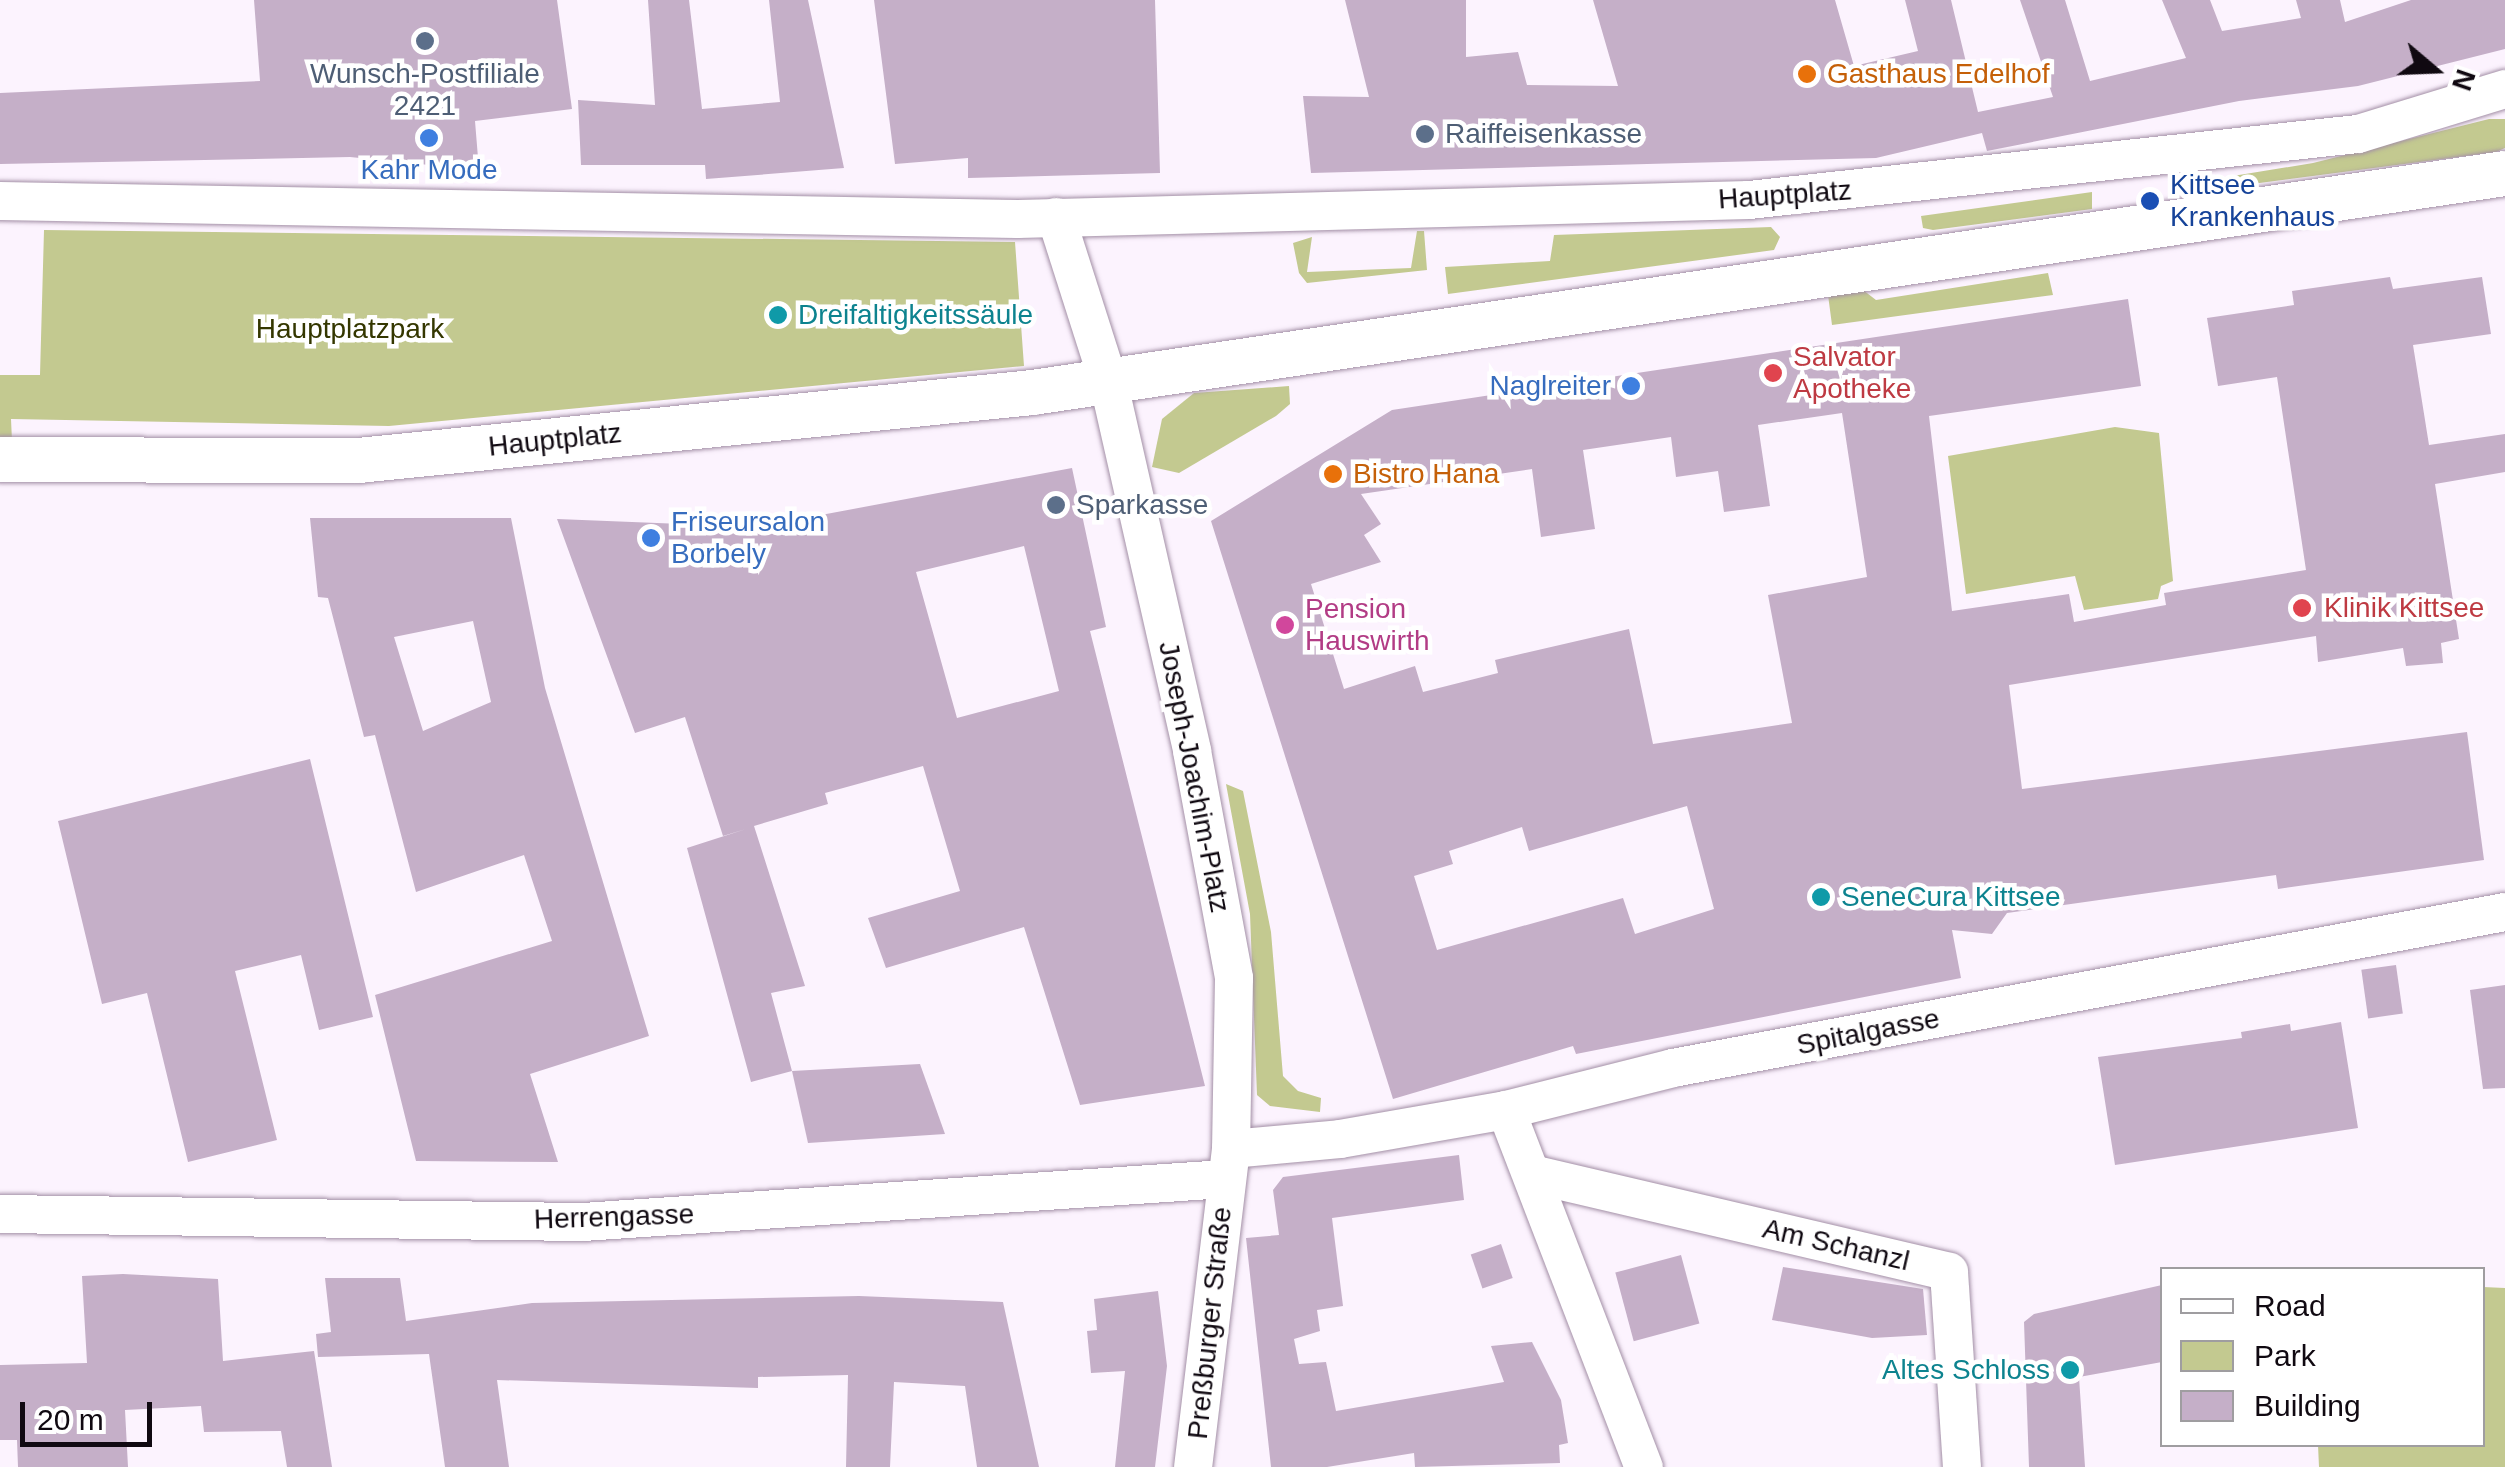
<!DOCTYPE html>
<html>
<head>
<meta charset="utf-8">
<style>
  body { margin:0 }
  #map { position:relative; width:2505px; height:1467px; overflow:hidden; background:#fcf3fe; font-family:Arial,sans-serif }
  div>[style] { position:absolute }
  .green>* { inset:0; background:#c3c990 }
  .building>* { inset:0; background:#c5afc8; transform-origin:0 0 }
  .roads { filter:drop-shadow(0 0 2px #a38fa6) drop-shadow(0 0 2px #a38fa6) }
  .minor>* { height:38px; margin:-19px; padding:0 19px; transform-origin:19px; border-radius:19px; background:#fff }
  .tertiary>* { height:45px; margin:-22.5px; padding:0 22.5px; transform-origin:22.5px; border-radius:22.5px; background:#fff }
  .dots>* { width:28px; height:28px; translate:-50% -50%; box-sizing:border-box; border:5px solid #fff; border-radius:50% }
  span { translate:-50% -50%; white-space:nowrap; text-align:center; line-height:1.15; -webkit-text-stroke:9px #fff; paint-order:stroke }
  .service-label { font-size:28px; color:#4e5e75 }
  .left { translate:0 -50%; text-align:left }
  .food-label { font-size:28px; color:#c56008 }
  .shop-label { font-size:28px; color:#366cbe }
  .right { translate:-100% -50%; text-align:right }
  .transit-label { font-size:28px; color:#164399 }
  .street-label { font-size:28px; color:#100911 }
  .culture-label { font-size:28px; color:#0d838f }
  .park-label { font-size:28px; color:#343700 }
  .health-label { font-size:28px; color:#be3a42 }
  .hotel-label { font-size:28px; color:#b23c85 }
  .legend { position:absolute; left:2160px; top:1267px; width:325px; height:180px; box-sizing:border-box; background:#fff; border:2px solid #9f9da0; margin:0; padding:12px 18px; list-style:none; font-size:30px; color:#100911 }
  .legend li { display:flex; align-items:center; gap:20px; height:50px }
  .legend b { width:50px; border:2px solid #9f9da0 }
  .north { position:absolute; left:2385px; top:20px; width:100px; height:100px; -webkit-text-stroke:8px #fff; paint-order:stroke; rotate:109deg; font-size:28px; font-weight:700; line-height:40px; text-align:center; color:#100911 }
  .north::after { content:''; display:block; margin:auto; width:35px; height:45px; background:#100911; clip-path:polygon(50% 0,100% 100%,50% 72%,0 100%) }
  .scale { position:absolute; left:20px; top:1402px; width:132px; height:45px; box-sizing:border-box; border:5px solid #100911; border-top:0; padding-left:12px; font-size:30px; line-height:35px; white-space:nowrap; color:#100911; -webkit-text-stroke:8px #fff; paint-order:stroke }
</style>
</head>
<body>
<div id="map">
  <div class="green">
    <i style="clip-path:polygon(2489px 119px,2505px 119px,2505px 148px,2496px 152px,2191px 192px,2190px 183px,2313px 163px)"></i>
    <i style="clip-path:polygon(2092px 192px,2092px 209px,1933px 230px,1923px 228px,1921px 216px)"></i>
    <i style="clip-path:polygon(1771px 227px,1780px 237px,1774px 250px,1448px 294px,1445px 267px,1550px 261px,1554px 235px)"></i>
    <i style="clip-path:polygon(44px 230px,1015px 242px,1024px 366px,389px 426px,11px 419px,12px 441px,0 439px,0 375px,40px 375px)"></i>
    <i style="clip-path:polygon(1417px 231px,1424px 231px,1427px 270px,1307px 283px,1299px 273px,1293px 243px,1312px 237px,1307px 272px,1411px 268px)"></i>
    <i style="clip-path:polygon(2048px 273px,2053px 295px,1832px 325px,1828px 295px,1863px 290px,1876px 300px)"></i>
    <i style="clip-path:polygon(1289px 386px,1290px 404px,1276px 416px,1179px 473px,1152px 467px,1162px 419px,1194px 393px)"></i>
    <i style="clip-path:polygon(2115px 427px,2159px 433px,2173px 581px,2161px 586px,2158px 599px,2084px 610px,2075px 576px,1966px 594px,1948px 456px)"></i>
    <i style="clip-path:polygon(1226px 784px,1243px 791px,1271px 932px,1283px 1076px,1298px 1091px,1321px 1098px,1320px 1112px,1270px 1106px,1257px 1095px,1250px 914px)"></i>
    <i style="clip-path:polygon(2483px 1287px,2505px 1288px,2505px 1467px,2319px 1467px,2318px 1445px,2482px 1444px)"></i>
  </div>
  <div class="building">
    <i style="clip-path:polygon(254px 0,557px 0,572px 109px,475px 121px,479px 170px,350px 157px,0 164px,0 93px,260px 81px)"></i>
    <i style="clip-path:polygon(648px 0,689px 0,702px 109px,780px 102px,769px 0,808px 0,844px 168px,706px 179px,705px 165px,581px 165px,578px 100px,655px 105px)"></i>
    <i style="clip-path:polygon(874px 0,1155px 0,1160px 173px,968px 178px,968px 158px,895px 164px)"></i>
    <i style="clip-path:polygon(1345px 0,1466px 0,1466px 57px,1518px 52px,1527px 85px,1618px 86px,1593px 0,1835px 0,1854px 66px,1918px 51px,1905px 0,1951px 0,1978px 112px,2053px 97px,2020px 0,2065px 0,2090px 81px,2186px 58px,2162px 0,2210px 0,2222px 31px,2301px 18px,2296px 0,2340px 0,2345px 22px,2411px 0,2505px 0,2505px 49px,2358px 86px,2239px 101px,1987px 151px,1982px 133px,1876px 158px,1311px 173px,1303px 96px,1369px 97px)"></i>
    <i style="clip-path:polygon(evenodd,2390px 277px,2393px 289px,2482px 277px,2491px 334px,2413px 345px,2429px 445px,2505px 434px,2505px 472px,2435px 484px,2459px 639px,2441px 643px,2443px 663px,2406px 666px,2403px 648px,2318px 662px,2316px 636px,2009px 685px,2022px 789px,2467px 732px,2484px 860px,2278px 889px,2276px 875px,2007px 913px,1992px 934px,1952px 930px,1961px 978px,1576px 1054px,1573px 1046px,1393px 1099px,1211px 521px,1392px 410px,2128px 299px,2141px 386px,1929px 416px,1952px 611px,2069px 594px,2074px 622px,2166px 605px,2164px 593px,2306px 570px,2277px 377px,2218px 386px,2207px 318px,2294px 305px,2292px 291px,2390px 277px,1842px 413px,1867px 577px,1768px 595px,1792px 723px,1653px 744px,1629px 629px,1495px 660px,1498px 673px,1423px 692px,1415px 666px,1344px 689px,1311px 584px,1381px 562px,1364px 535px,1381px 524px,1361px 494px,1532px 469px,1541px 537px,1595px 529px,1583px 450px,1671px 437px,1676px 477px,1718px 471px,1724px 512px,1770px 506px,1758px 425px,1842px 413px,2390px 277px,1687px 806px,1714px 909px,1635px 934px,1623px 898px,1437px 950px,1414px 876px,1453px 864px,1449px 851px,1522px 827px,1529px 851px,1687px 806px)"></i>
    <i style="clip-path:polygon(evenodd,1072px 468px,1106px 627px,1090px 631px,1205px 1086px,1080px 1105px,1024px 927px,886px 968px,868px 918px,960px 891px,923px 766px,825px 793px,828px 804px,754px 826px,805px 986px,771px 993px,792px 1071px,751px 1082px,687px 848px,746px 829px,723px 836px,685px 717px,635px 733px,557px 519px,757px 527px,1072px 468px,1024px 546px,1059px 691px,957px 718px,916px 572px,1024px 546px)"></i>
    <i style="clip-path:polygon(evenodd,310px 518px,511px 518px,545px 688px,649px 1036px,530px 1074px,558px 1162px,416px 1161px,375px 995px,552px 941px,524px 855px,416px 892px,375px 735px,364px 737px,328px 598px,318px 597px,310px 518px,473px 621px,491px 702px,423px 731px,394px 637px,473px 621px)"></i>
    <i style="clip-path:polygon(310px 759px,373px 1017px,319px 1030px,301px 955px,235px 971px,277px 1140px,188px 1162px,147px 993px,102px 1004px,58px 821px)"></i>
    <i style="left:2396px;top:965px;width:49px;height:35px;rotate:82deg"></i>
    <i style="clip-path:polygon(2505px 985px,2505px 1088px,2483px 1089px,2470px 990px)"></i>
    <i style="clip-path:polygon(2341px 1022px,2358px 1128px,2115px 1165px,2098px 1057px,2242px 1038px,2241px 1032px,2290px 1024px,2291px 1031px)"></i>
    <i style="clip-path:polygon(920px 1064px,945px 1134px,808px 1143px,792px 1071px)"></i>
    <i style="clip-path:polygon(1459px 1155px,1464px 1200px,1332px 1218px,1343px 1306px,1317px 1310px,1320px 1331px,1294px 1339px,1299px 1364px,1326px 1362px,1336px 1411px,1504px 1382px,1491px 1346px,1532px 1342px,1561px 1400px,1568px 1443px,1559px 1445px,1560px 1463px,1415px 1467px,1414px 1453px,1327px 1467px,1271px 1467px,1246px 1238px,1279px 1235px,1273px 1190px,1283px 1177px)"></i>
    <i style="left:1501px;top:1244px;width:36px;height:32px;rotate:71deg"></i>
    <i style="left:1681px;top:1255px;width:71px;height:68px;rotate:75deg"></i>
    <i style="clip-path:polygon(1783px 1267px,1923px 1289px,1927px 1335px,1872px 1338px,1772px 1320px)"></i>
    <i style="clip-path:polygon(123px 1274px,218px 1279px,223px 1361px,314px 1351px,332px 1467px,287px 1467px,281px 1431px,204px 1432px,201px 1406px,125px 1410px,128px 1467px,18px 1467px,17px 1440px,0 1440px,0 1365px,87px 1363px,82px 1276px)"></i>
    <i style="clip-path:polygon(325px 1278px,400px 1278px,406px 1321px,532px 1303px,859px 1296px,1003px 1302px,1039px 1467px,977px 1467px,965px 1386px,894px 1382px,890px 1467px,846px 1467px,848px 1375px,758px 1377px,758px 1388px,497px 1380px,509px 1467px,445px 1467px,429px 1354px,318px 1357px,316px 1334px,331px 1332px)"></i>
    <i style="clip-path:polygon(2162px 1285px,2162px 1362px,2079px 1377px,2085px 1467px,2029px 1467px,2024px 1322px,2034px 1314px)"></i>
    <i style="clip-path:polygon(1158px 1291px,1167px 1366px,1155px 1467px,1115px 1467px,1125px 1371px,1091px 1373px,1087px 1331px,1097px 1330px,1094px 1299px)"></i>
  </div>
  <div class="roads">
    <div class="minor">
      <i style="left:0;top:201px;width:1018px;rotate:1.01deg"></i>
      <i style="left:1018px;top:219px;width:731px;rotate:-1.49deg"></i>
      <i style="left:1749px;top:200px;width:613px;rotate:-6.19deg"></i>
      <i style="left:2358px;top:134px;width:154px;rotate:-17deg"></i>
      <i style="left:1056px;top:217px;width:171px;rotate:72.3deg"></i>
      <i style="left:1108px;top:380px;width:380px;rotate:77.2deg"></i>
      <i style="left:1192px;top:751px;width:231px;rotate:79.5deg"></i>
      <i style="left:1234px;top:978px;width:171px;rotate:91deg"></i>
      <i style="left:1231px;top:1149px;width:320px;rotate:96.8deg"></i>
      <i style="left:1506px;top:1110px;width:383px;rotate:68.9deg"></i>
      <i style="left:1231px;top:1149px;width:109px;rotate:-5.2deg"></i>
      <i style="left:1340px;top:1139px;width:169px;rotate:-9.9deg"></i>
      <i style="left:1506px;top:1110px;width:172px;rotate:-14.1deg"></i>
      <i style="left:1673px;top:1068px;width:846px;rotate:-10.62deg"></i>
      <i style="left:1532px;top:1174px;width:428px;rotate:13.2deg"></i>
      <i style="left:1949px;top:1272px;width:195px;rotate:86.2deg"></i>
      <i style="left:0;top:1214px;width:583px;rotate:0.79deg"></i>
      <i style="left:583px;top:1222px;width:644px;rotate:-3.83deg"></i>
    </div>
    <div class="tertiary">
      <i style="left:0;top:459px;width:358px;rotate:0.2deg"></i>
      <i style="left:358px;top:460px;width:677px;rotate:-5.76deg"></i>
      <i style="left:1032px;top:392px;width:1489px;rotate:-8.46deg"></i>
    </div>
  </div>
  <div class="dots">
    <i style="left:425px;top:41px;background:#5c6f8a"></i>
    <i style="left:1807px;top:74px;background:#e8710a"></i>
    <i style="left:1425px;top:134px;background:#5c6f8a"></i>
    <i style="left:429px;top:138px;background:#3f7fe0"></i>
    <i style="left:2150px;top:201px;background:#1a4fb4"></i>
    <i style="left:778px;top:315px;background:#0f9aa8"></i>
    <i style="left:1773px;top:373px;background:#e0444e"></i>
    <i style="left:1631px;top:386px;background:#3f7fe0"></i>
    <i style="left:1333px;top:474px;background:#e8710a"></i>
    <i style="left:1056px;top:505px;background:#5c6f8a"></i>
    <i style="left:651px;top:538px;background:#3f7fe0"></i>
    <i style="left:2302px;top:608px;background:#e0444e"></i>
    <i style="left:1285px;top:625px;background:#d1479c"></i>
    <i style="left:1821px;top:897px;background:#0f9aa8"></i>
    <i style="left:2070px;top:1370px;background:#0f9aa8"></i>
  </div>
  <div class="service-label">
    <span style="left:425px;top:90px">Wunsch-Postfiliale<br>2421</span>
    <span class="left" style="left:1445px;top:134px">Raiffeisenkasse</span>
    <span class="left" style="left:1076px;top:505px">Sparkasse</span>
  </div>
  <div class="food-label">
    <span class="left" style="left:1827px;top:74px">Gasthaus Edelhof</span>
    <span class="left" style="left:1353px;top:474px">Bistro Hana</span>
  </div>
  <div class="shop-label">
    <span style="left:429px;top:170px">Kahr Mode</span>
    <span class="right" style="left:1611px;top:386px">Naglreiter</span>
    <span class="left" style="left:671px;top:538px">Friseursalon<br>Borbely</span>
  </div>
  <div class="transit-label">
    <span class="left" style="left:2170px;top:201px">Kittsee<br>Krankenhaus</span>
  </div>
  <div class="street-label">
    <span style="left:1785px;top:195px;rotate:-4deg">Hauptplatz</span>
    <span style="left:555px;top:440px;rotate:-6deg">Hauptplatz</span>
    <span style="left:1194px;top:777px;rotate:79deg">Joseph-Joachim-Platz</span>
    <span style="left:1868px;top:1032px;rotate:-11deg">Spitalgasse</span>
    <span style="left:614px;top:1217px;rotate:-2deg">Herrengasse</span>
    <span style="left:1836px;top:1245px;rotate:13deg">Am Schanzl</span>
    <span style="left:1210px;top:1323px;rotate:-84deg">Preßburger Straße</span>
  </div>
  <div class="culture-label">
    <span class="left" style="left:798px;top:315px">Dreifaltigkeitssäule</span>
    <span class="left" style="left:1841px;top:897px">SeneCura Kittsee</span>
    <span class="right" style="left:2050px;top:1370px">Altes Schloss</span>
  </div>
  <div class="park-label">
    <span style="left:350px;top:329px">Hauptplatzpark</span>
  </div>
  <div class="health-label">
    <span class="left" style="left:1793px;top:373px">Salvator<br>Apotheke</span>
    <span class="left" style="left:2324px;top:608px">Klinik Kittsee</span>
  </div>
  <div class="hotel-label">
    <span class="left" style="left:1305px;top:625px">Pension<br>Hauswirth</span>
  </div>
  <ul class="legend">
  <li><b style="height:12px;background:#fff"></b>Road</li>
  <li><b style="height:28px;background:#c3c990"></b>Park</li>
  <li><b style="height:28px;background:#c5afc8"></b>Building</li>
  </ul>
  <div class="north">N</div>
  <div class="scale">20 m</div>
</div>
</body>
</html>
